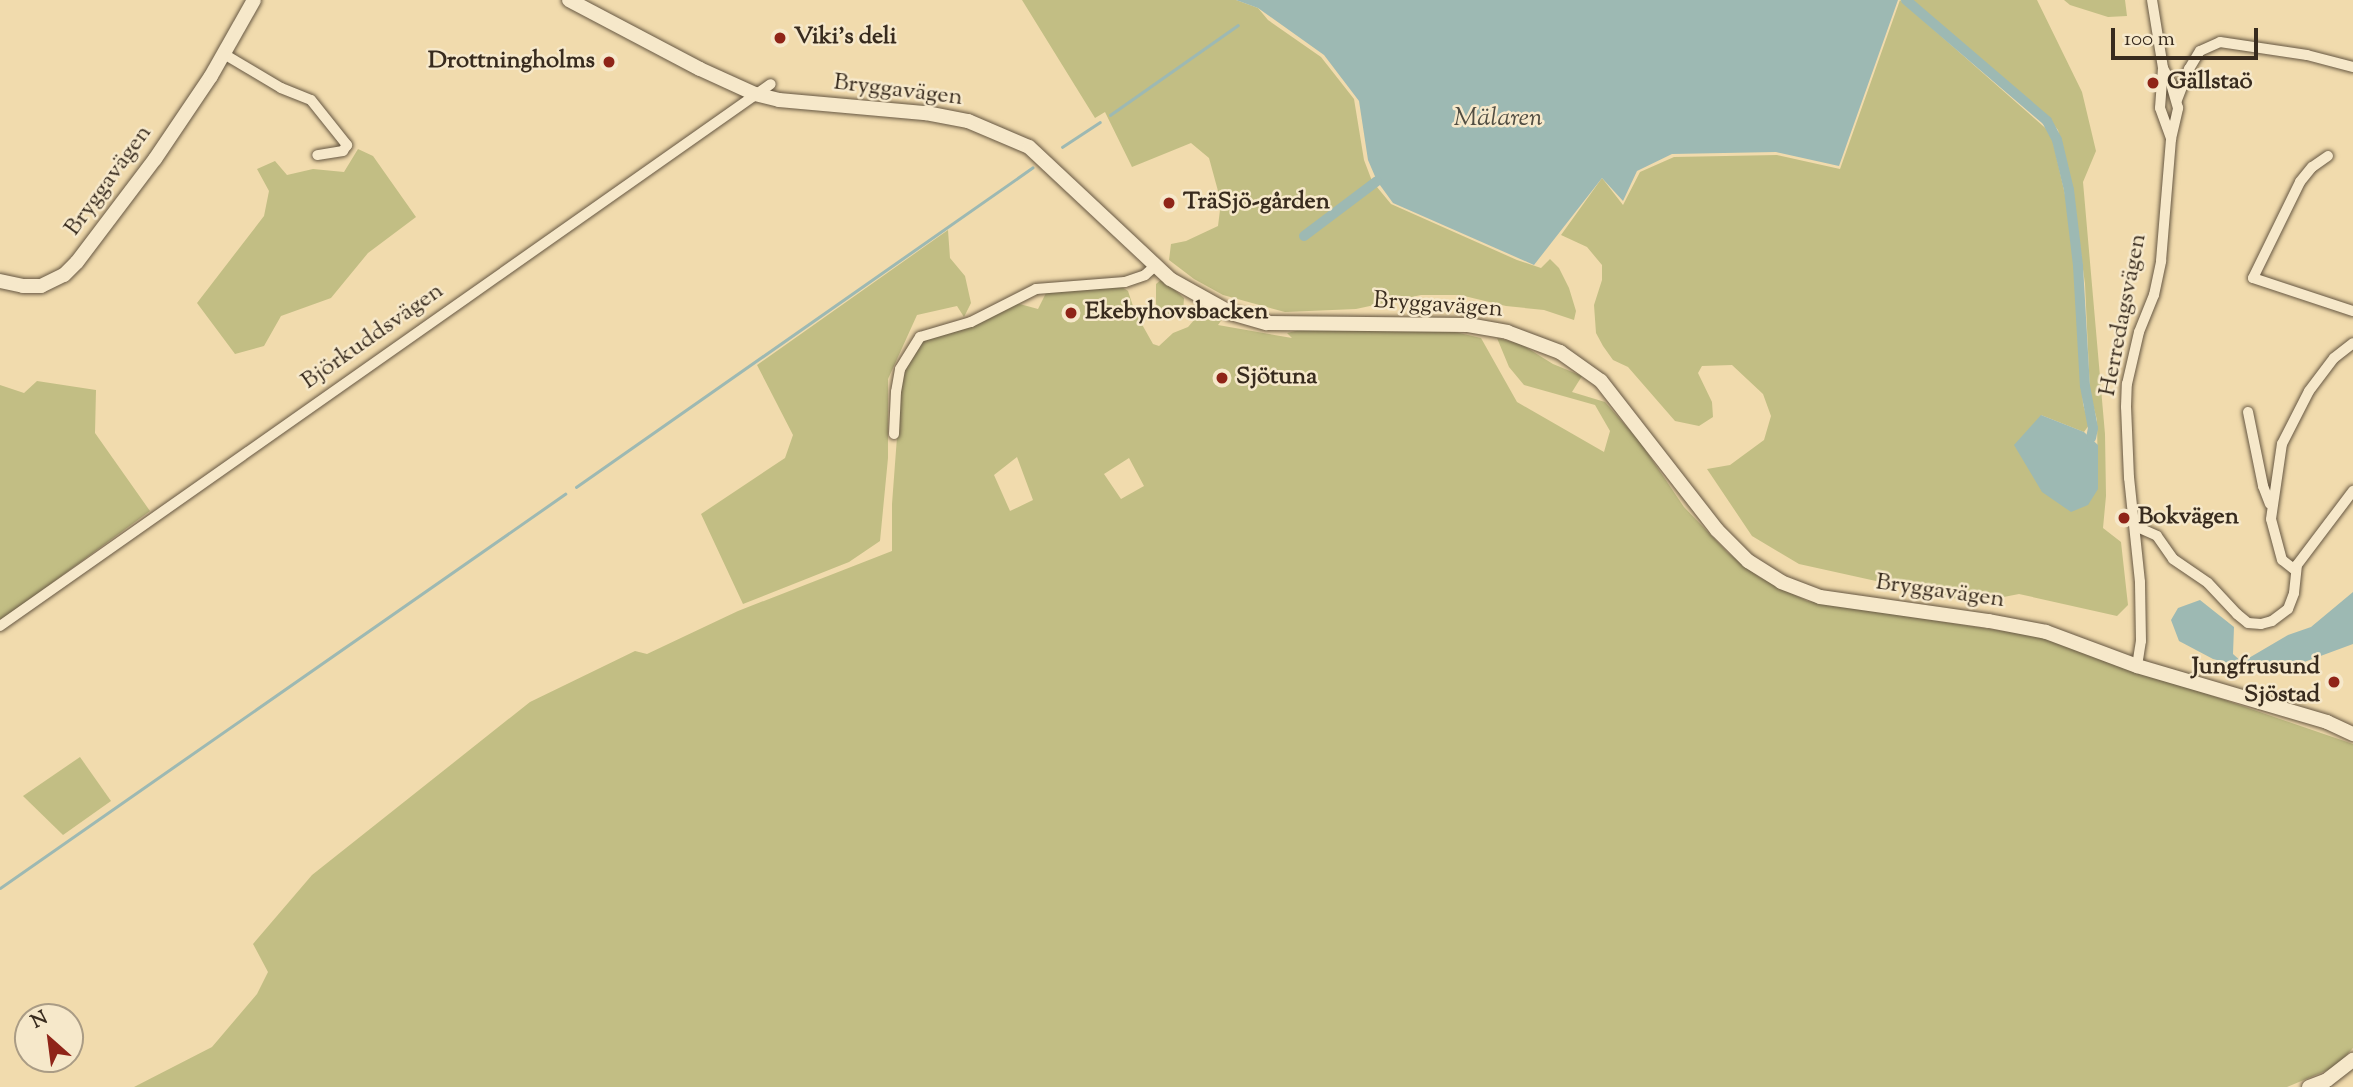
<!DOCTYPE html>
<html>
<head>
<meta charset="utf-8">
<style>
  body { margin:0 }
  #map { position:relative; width:2353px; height:1087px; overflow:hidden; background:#f1dbad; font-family:"Sorts Mill Goudy",serif }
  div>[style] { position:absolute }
  .green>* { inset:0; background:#c2be84 }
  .water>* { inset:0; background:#9db9b3 }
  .stream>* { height:2.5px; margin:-1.25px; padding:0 1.25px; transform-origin:1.25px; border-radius:1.25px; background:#9db9b3 }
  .canal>* { height:10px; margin:-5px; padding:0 5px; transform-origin:5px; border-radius:5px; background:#9db9b3 }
  .roads { filter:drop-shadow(0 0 2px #665742) drop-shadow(0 0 2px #665742) }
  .street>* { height:10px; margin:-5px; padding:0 5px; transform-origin:5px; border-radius:5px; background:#f6e8ca }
  .secondary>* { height:14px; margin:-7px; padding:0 7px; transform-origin:7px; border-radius:7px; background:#f6e8ca }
  .dots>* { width:19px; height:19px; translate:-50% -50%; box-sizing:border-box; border:4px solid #f6e8ca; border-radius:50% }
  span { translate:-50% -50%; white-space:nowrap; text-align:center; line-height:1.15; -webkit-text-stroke:5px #f6e8ca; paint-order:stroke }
  .poi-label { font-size:24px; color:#382b1e; font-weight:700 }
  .left { translate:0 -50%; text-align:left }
  .right { translate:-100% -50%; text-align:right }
  .street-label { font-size:24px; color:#382b1e }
  .water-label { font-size:26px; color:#514e43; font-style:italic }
  .north { position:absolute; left:14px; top:1003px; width:70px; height:70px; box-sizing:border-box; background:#f6e8ca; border:2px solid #aa9c85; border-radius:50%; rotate:332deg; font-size:19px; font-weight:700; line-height:28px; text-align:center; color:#382b1e }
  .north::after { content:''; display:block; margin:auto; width:24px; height:32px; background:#8f2418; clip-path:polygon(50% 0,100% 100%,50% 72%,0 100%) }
  .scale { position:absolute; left:2111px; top:28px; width:147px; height:32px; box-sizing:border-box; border:4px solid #382b1e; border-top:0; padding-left:9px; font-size:21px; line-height:24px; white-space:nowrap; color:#382b1e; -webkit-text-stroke:5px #f6e8ca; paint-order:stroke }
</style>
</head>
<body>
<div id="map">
  <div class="green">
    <i style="clip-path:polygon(1022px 0,1236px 0,1258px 8px,1268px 20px,1321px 57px,1354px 99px,1364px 160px,1372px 181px,1391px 204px,1517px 260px,1541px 268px,1550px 259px,1559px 268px,1569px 288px,1576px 311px,1574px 320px,1544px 310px,1506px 306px,1460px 295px,1421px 295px,1356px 309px,1285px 312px,1223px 295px,1194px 279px,1169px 260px,1171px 244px,1186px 241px,1218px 226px,1221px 202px,1209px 158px,1191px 143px,1132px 167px,1105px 112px,1095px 118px)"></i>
    <i style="clip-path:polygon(1900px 0,2051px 133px,2066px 199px,2077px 282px,2083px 404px,2089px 425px,2084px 432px,2041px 415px,2098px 489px,2097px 420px,2090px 393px,2085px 284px,2073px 195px,2058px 130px,2046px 115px,1912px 0,2037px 0,2082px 92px,2096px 151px,2083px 182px,2105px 434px,2106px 496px,2103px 528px,2121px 542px,2128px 605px,2117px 616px,2019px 594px,1978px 602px,1962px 600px,1799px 564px,1752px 536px,1707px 469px,1730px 465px,1764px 440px,1771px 416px,1763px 394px,1732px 365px,1702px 366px,1698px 373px,1712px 402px,1713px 417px,1699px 426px,1675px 421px,1628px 367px,1613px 360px,1603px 346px,1596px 333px,1594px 305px,1602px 280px,1602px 265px,1587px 247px,1561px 235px,1602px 178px,1623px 205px,1640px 172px,1674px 157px,1777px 155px,1840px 169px)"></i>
    <i style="clip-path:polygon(2064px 0,2125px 0,2127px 16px,2108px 17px,2070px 5px)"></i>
    <i style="clip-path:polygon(358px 149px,373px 156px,416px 217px,368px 253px,331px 298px,281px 316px,264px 346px,235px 354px,197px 303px,264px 216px,269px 191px,257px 169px,275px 161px,287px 175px,313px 169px,344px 172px)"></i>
    <i style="clip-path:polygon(948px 230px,950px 258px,965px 276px,971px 303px,964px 317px,957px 306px,917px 315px,888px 379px,888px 458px,880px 541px,849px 562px,743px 604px,701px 514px,785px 458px,793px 435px,757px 365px)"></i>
    <i style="clip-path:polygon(1162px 279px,1184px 298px,1183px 312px,1174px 318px,1163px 317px,1156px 304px,1156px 284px)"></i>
    <i style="clip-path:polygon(evenodd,1122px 287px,1128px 291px,1135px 312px,1153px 344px,1159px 346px,1173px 333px,1188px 327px,1203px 310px,1223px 318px,1218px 325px,1292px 338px,1287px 333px,1300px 330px,1425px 325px,1481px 338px,1517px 402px,1604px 452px,1610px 431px,1595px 405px,1524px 385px,1509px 367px,1497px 338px,1521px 344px,1553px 364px,1582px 376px,1572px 392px,1605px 402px,1640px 442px,1684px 507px,1727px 552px,1759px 577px,1807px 601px,2042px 637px,2353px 744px,2353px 1048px,2335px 1067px,2287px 1087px,134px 1087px,212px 1047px,257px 994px,268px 972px,253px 944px,312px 875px,530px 702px,635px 651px,647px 654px,738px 611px,892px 551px,892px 504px,902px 370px,922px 339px,1016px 303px,1038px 309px,1046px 293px,1122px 287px,1017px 457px,1033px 500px,1010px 511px,994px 475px,1017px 457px,1122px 287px,1129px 458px,1144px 486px,1121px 499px,1104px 474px,1129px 458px)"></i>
    <i style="clip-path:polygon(37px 381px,96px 390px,95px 433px,150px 511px,0 621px,0 385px,24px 393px)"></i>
    <i style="clip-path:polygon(80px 757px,111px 801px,63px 835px,23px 796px)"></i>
  </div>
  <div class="water">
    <i style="clip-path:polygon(1236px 0,1898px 0,1839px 166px,1776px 152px,1672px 154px,1637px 171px,1623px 201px,1602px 178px,1534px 265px,1393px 203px,1377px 181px,1368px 160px,1359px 101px,1324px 55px,1258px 8px)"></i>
    <i style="clip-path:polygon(2041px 415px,2084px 432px,2098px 445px,2098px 489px,2088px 505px,2071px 512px,2042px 492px,2014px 445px)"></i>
    <i style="clip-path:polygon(2353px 592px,2353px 644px,2272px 674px,2213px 659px,2179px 641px,2171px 620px,2178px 608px,2200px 600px,2234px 627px,2233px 654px,2242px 662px,2288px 635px,2311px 627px)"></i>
  </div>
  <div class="stream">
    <i style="left:1110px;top:115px;width:156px;rotate:-35.1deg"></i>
    <i style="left:1062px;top:147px;width:45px;rotate:-33.3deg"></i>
    <i style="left:576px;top:487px;width:557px;rotate:-34.98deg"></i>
    <i style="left:0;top:888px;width:689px;rotate:-34.89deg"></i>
  </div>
  <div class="canal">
    <i style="left:1906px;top:0;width:186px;rotate:40.6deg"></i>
    <i style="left:2047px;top:121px;width:21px;rotate:62deg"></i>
    <i style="left:2057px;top:140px;width:51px;rotate:76.5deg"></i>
    <i style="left:2069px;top:190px;width:77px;rotate:83.2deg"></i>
    <i style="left:2078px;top:266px;width:120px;rotate:86.7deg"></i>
    <i style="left:2085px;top:386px;width:43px;rotate:79.2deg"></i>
    <i style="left:2093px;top:428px;width:10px;rotate:101deg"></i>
    <i style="left:1304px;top:236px;width:91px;rotate:-37deg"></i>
  </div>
  <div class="roads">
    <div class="street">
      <i style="left:2152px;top:0;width:69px;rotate:80.8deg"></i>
      <i style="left:2163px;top:68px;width:40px;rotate:94.3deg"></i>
      <i style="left:2160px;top:108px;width:33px;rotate:70deg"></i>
      <i style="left:224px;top:54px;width:66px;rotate:30.8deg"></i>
      <i style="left:281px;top:88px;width:32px;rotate:22deg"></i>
      <i style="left:311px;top:100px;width:58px;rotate:51.3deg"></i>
      <i style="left:347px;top:145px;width:7px;rotate:124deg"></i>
      <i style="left:343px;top:151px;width:26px;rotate:171deg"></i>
      <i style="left:2177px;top:100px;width:33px;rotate:-69deg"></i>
      <i style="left:2189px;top:69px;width:21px;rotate:-59deg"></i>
      <i style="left:2200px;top:51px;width:22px;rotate:-24deg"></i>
      <i style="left:2220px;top:42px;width:88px;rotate:8.5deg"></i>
      <i style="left:2307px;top:55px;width:48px;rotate:14.6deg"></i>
      <i style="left:2328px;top:156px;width:19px;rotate:145deg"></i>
      <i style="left:2312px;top:167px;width:19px;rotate:129deg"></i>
      <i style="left:2300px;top:182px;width:107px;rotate:116.1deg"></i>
      <i style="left:2253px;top:278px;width:105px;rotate:18.3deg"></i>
      <i style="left:2248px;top:412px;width:76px;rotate:78.5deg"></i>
      <i style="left:2263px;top:486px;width:19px;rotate:69deg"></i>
      <i style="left:894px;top:434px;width:42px;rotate:-87.3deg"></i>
      <i style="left:896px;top:392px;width:23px;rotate:-80deg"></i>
      <i style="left:900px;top:369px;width:38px;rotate:-58deg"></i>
      <i style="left:920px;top:337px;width:53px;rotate:-16.4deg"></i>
      <i style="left:971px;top:322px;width:73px;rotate:-26.9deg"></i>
      <i style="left:1036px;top:289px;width:89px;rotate:-4.5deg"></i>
      <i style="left:1125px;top:282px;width:21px;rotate:-19deg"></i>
      <i style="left:1145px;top:275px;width:15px;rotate:-42deg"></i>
      <i style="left:2135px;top:526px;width:24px;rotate:24deg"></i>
      <i style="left:2157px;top:536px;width:28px;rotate:55deg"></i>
      <i style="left:2173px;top:559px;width:42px;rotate:34.4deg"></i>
      <i style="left:2208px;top:583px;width:42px;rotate:46.9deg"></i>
      <i style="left:2237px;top:614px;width:14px;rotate:39deg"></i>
      <i style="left:2248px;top:623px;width:13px;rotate:4deg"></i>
      <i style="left:2261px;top:624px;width:11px;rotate:-15deg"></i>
      <i style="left:2272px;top:621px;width:20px;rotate:-37deg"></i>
      <i style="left:2288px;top:609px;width:17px;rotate:-69deg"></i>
      <i style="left:2294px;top:593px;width:28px;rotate:-84deg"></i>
      <i style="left:2297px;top:565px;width:93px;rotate:-52.9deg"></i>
      <i style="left:2295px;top:570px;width:16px;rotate:-142deg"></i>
      <i style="left:2282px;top:560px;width:42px;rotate:-105deg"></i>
      <i style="left:2271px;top:519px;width:76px;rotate:-81.7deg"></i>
      <i style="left:2282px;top:444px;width:59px;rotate:-63deg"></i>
      <i style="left:2309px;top:391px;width:41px;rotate:-52.9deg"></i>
      <i style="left:2334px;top:358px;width:24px;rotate:-38deg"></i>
      <i style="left:0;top:626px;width:942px;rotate:-35.11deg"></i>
      <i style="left:2137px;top:666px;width:25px;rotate:-81deg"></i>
      <i style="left:2141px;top:641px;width:59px;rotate:-91deg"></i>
      <i style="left:2140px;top:582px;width:105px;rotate:-96deg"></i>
      <i style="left:2129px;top:478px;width:71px;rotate:-92.4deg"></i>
      <i style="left:2126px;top:407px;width:23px;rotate:-88deg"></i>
      <i style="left:2127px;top:384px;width:53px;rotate:-77deg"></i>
      <i style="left:2139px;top:332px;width:40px;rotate:-68deg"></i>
      <i style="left:2154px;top:295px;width:35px;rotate:-78deg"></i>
      <i style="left:2161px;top:261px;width:122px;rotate:-85.3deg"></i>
      <i style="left:2171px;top:139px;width:32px;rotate:-77deg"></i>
      <i style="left:2178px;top:108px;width:26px;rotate:-106deg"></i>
      <i style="left:2171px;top:83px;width:17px;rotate:-118deg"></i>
    </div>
    <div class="secondary">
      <i style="left:569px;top:0;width:148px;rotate:27.8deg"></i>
      <i style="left:700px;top:69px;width:60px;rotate:24.4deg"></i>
      <i style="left:755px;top:94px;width:25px;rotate:14deg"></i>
      <i style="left:779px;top:100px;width:148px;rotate:5.1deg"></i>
      <i style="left:926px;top:113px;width:43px;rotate:10.8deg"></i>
      <i style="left:968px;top:121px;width:66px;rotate:23.1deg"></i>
      <i style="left:1029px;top:147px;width:193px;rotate:43.1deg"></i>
      <i style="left:1170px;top:279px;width:70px;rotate:29.1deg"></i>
      <i style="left:1231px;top:313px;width:37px;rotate:16deg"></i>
      <i style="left:1267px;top:323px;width:201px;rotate:0.6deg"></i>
      <i style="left:1468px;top:325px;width:40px;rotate:10deg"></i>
      <i style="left:1507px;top:332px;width:57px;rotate:20.7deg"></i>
      <i style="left:1560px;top:352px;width:50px;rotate:35.3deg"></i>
      <i style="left:1601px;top:381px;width:189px;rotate:52.1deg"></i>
      <i style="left:1717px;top:530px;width:44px;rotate:45deg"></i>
      <i style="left:1748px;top:561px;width:39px;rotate:32deg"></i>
      <i style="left:1781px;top:582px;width:42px;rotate:21deg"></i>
      <i style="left:1820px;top:597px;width:171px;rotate:8.1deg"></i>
      <i style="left:1989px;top:621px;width:58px;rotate:10.9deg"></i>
      <i style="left:2046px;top:632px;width:97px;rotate:20.5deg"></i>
      <i style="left:2137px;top:666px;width:198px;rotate:16.4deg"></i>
      <i style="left:2327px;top:722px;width:29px;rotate:25deg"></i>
      <i style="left:0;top:281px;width:24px;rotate:12deg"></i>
      <i style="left:23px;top:286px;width:18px"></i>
      <i style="left:41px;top:286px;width:25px;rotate:-26deg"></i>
      <i style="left:64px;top:275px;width:18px;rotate:-45deg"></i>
      <i style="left:77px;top:262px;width:129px;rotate:-52.9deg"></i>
      <i style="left:155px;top:159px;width:100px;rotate:-56deg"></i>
      <i style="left:211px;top:76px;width:87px;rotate:-60.5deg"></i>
      <i style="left:2309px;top:1087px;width:19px;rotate:-21deg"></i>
      <i style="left:2327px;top:1080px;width:33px;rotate:-38deg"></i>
    </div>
  </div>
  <div class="dots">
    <i style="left:780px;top:38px;background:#8f2418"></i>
    <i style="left:609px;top:62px;background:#8f2418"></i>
    <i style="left:2153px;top:83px;background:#8f2418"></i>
    <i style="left:1169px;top:203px;background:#8f2418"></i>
    <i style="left:1071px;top:313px;background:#8f2418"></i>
    <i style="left:1222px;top:378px;background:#8f2418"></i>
    <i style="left:2124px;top:518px;background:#8f2418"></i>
    <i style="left:2334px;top:682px;background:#8f2418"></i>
  </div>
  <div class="poi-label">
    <span class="left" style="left:794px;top:38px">Viki's deli</span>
    <span class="right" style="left:595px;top:62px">Drottningholms</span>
    <span class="left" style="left:2167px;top:83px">Gällstaö</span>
    <span class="left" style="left:1183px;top:203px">TräSjö-gården</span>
    <span class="left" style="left:1085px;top:313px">Ekebyhovsbacken</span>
    <span class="left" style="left:1236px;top:378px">Sjötuna</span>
    <span class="left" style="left:2138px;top:518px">Bokvägen</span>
    <span class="right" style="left:2320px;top:682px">Jungfrusund<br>Sjöstad</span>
  </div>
  <div class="street-label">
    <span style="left:898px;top:91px;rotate:7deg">Bryggavägen</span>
    <span style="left:109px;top:181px;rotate:-54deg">Bryggavägen</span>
    <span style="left:1438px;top:306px;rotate:4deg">Bryggavägen</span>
    <span style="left:2124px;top:315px;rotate:-79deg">Herredagsvägen</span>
    <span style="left:373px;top:337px;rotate:-35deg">Björkuddsvägen</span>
    <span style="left:1940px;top:592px;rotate:8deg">Bryggavägen</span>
  </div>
  <div class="water-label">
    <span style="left:1498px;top:119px">Mälaren</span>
  </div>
  <div class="north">N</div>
  <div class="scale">100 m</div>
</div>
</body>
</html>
